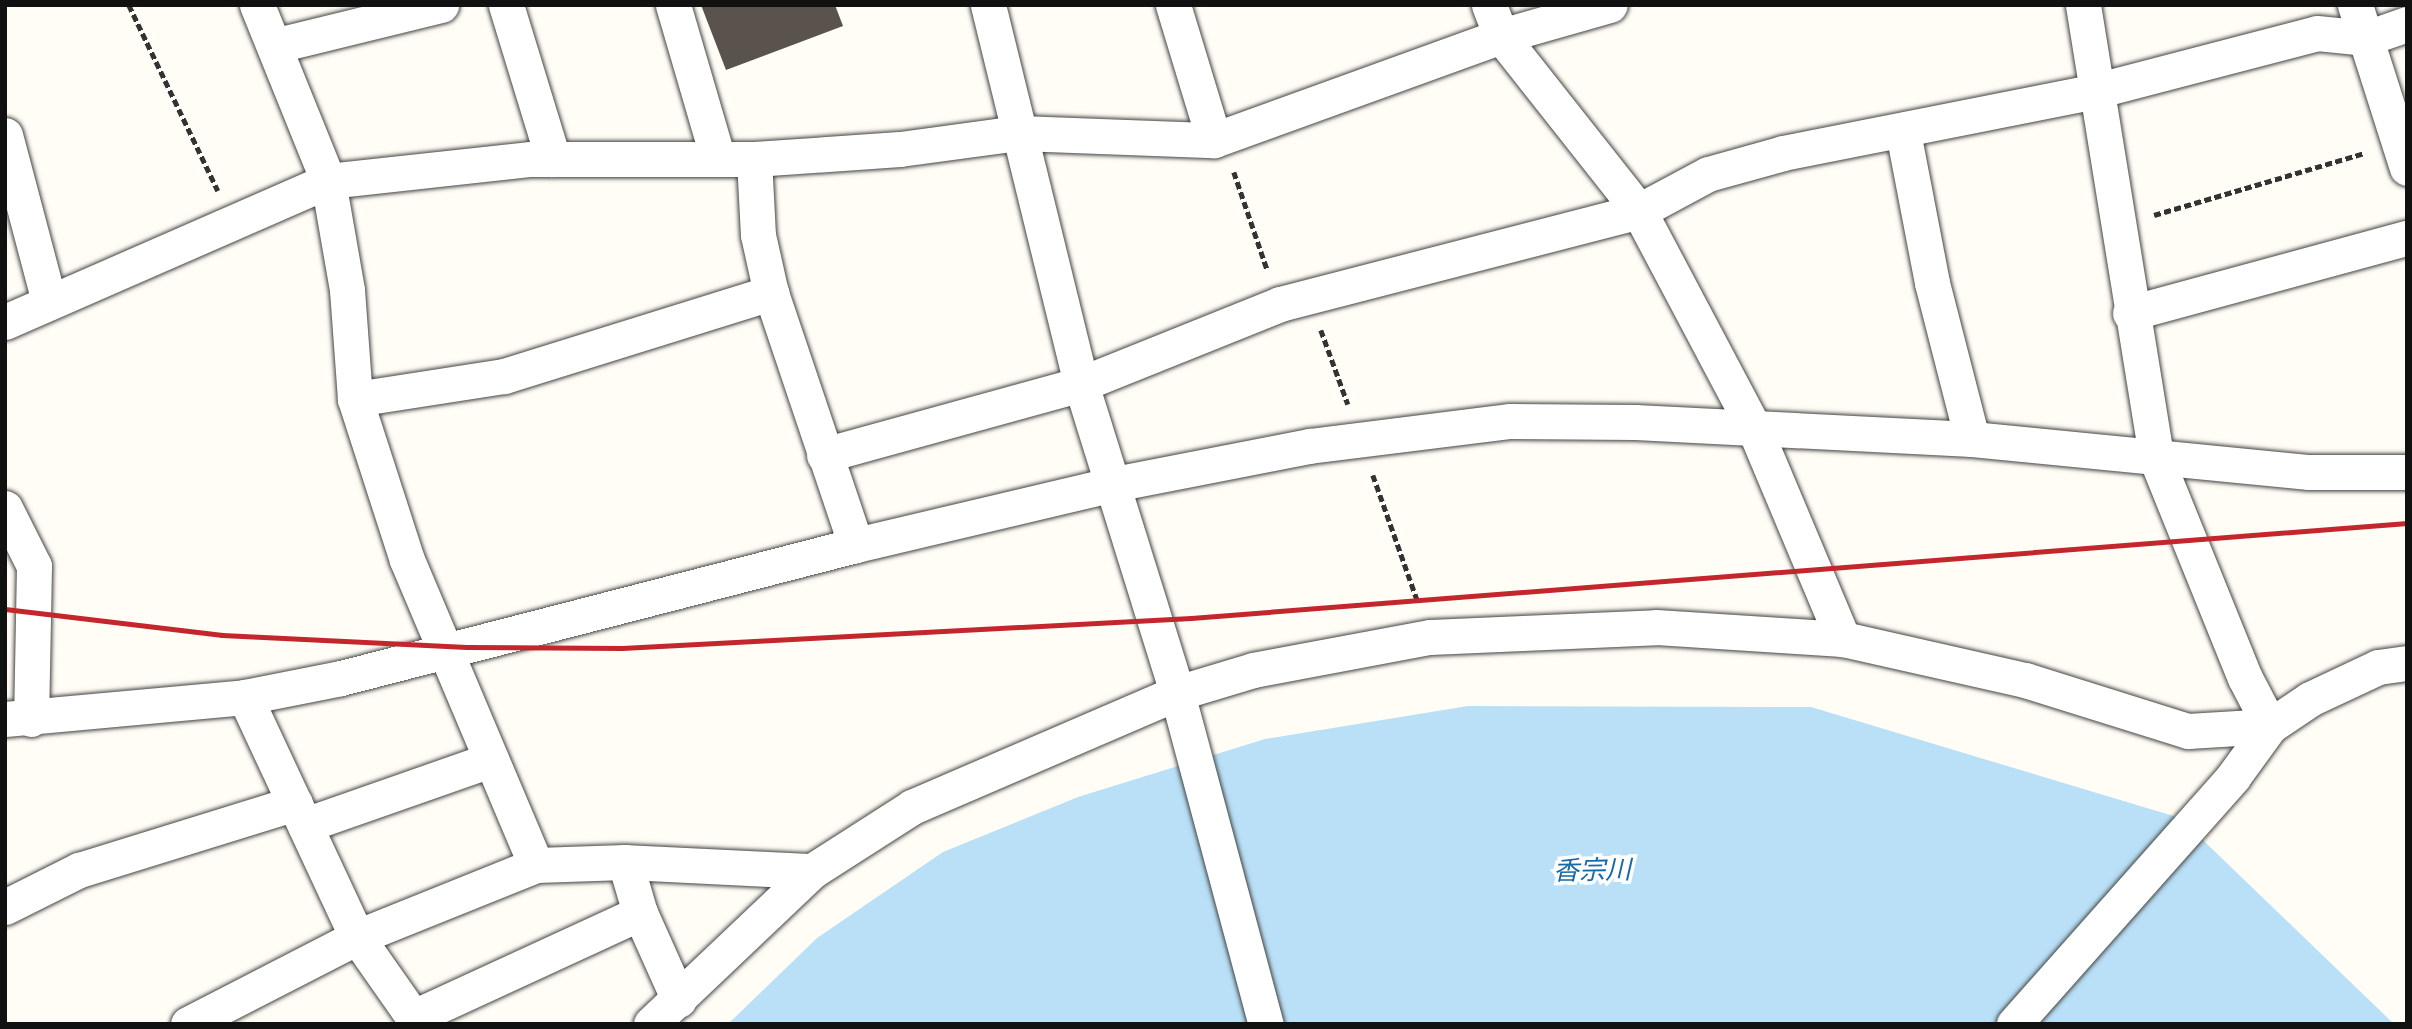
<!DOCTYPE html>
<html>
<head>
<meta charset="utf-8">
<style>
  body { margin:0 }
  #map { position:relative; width:2412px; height:1029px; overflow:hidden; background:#fffdf5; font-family:Merriweather,"Noto Sans JP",serif }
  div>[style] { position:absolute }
  .water>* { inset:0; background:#b9e0f7 }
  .building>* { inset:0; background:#5a524d }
  .path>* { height:4.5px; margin-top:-2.25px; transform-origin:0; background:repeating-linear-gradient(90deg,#333 0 7px,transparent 0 10.5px) }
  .roads { filter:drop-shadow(0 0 2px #444) drop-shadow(0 0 2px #444) }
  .street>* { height:35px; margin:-17.5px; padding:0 17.5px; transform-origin:17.5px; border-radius:17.5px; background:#fff }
  .rail>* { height:5px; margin:-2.5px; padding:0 2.5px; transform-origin:2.5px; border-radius:2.5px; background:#c4262e }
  span { translate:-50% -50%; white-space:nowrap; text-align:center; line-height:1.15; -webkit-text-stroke:7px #fff; paint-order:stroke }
  .water-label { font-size:26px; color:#1768a6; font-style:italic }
  .frame { position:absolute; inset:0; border:7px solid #111; pointer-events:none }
</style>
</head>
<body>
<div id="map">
  <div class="water">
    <i style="clip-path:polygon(1468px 706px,1811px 707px,2180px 818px,2394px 1024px,728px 1024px,817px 938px,943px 852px,1078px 797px,1265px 739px)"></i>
  </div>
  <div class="building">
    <i style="clip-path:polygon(701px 5px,835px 5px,843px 26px,726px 70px)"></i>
  </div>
  <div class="path">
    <i style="left:129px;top:5px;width:206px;rotate:64.4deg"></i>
    <i style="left:1234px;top:172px;width:102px;rotate:71.2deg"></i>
    <i style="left:2154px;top:215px;width:219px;rotate:-16.4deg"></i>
    <i style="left:1321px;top:330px;width:79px;rotate:70deg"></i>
    <i style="left:1373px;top:475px;width:135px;rotate:70.5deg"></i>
  </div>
  <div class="roads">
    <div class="street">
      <i style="left:257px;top:5px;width:190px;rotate:68deg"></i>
      <i style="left:328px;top:181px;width:111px;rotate:80.1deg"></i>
      <i style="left:347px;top:290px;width:109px;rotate:85.8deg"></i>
      <i style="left:355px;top:399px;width:169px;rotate:72.1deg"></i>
      <i style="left:407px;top:560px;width:331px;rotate:67.1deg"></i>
      <i style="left:506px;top:5px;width:161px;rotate:73deg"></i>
      <i style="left:673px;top:5px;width:160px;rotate:73.7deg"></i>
      <i style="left:988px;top:5px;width:390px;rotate:76.2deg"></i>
      <i style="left:1081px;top:384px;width:324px;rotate:72.7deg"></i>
      <i style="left:1177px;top:693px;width:343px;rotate:75deg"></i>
      <i style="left:1173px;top:5px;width:141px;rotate:73.1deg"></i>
      <i style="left:1489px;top:5px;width:33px;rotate:69deg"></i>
      <i style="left:1501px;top:36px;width:223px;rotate:51.7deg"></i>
      <i style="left:1639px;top:211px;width:248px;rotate:62.1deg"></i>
      <i style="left:1755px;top:430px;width:227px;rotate:67.2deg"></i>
      <i style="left:2083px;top:5px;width:459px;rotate:80.8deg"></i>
      <i style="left:2156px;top:458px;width:237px;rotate:68deg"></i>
      <i style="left:2245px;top:678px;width:54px;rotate:62.5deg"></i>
      <i style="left:2355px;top:5px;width:171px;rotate:72.3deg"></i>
      <i style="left:277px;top:45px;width:169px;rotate:-13.7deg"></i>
      <i style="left:1903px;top:132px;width:154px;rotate:79.1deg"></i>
      <i style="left:1932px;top:283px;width:161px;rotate:75.6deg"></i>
      <i style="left:5px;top:135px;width:173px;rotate:75.2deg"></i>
      <i style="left:754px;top:159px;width:76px;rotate:87deg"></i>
      <i style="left:758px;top:235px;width:59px;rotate:77.4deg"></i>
      <i style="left:771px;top:293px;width:266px;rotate:71.4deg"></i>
      <i style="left:2130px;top:313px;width:287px;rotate:-15.2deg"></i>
      <i style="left:5px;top:322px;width:352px;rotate:-23.6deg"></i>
      <i style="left:328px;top:181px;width:204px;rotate:-6.2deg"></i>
      <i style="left:531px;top:159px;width:223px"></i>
      <i style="left:754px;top:159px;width:146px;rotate:-3.9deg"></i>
      <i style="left:900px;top:149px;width:120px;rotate:-7.7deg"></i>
      <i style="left:1019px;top:133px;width:195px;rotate:2.1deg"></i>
      <i style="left:1214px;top:140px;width:305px;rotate:-19.9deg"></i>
      <i style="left:1501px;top:36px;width:113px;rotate:-15.9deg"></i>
      <i style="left:355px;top:399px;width:151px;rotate:-8.8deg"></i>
      <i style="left:504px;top:376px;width:280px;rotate:-17.3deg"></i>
      <i style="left:824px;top:455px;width:267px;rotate:-15.4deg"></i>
      <i style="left:1081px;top:384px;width:214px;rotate:-21.9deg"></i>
      <i style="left:1280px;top:304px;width:371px;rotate:-14.5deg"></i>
      <i style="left:1639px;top:211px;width:78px;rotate:-28.2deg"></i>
      <i style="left:1708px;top:174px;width:78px;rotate:-15.6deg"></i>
      <i style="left:1783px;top:153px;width:318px;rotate:-11.2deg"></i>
      <i style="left:2095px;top:91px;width:229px;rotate:-14.6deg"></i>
      <i style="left:2317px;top:33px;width:50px;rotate:5.7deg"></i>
      <i style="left:2367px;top:38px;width:42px;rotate:-19.3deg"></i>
      <i style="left:5px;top:508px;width:65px;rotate:63.4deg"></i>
      <i style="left:34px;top:566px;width:153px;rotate:91.1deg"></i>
      <i style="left:245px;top:697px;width:265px;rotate:65deg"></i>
      <i style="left:357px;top:937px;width:106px;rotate:55deg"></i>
      <i style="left:5px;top:719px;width:241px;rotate:-5.2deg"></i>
      <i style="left:245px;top:697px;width:98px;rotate:-11.2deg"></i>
      <i style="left:341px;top:678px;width:532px;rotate:-14.48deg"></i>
      <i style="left:856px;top:545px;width:265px;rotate:-13.3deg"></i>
      <i style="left:1114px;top:484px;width:199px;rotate:-11deg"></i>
      <i style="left:1309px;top:446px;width:203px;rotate:-7.1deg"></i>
      <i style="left:1510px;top:421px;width:125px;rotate:0.5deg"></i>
      <i style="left:1635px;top:422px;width:337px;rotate:2.9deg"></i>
      <i style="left:1972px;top:439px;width:339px;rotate:5.6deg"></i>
      <i style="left:2309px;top:472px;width:98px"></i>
      <i style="left:305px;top:825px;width:197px;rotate:-19.3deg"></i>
      <i style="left:625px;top:862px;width:53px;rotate:73.6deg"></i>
      <i style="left:640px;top:913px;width:95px;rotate:65.9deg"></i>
      <i style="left:5px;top:907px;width:83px;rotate:-26.6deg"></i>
      <i style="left:79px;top:870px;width:226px;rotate:-17.2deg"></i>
      <i style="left:414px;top:1017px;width:249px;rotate:-24.7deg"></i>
      <i style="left:188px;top:1024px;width:190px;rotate:-27.2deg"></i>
      <i style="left:357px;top:937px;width:193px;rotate:-21.9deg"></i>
      <i style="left:536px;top:865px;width:89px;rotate:-1.9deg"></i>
      <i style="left:625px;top:862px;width:187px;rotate:2.8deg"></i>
      <i style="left:812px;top:871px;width:119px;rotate:-32.6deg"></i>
      <i style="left:912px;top:807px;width:288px;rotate:-23.3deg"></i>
      <i style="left:1177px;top:693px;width:79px;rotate:-16.8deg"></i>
      <i style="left:1253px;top:670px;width:180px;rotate:-10.6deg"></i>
      <i style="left:1430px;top:637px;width:226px;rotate:-2.5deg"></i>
      <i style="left:1656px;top:627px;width:187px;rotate:3.7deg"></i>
      <i style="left:1843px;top:639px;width:187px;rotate:12.7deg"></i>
      <i style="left:2025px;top:680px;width:171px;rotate:17.4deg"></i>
      <i style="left:2188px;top:731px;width:82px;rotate:-3.5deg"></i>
      <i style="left:651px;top:1024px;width:222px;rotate:-43.5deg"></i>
      <i style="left:2014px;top:1024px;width:330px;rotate:-48.4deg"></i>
      <i style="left:2233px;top:777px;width:63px;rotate:-54deg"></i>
      <i style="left:2270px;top:726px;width:48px;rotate:-34deg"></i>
      <i style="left:2310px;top:699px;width:75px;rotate:-25.2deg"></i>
      <i style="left:2378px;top:667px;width:29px;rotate:-8deg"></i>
    </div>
  </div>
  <div class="rail">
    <i style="left:5px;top:609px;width:219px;rotate:6.8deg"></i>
    <i style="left:222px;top:635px;width:245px;rotate:2.8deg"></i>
    <i style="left:467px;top:647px;width:155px;rotate:0.4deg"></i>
    <i style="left:622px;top:648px;width:570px;rotate:-3.02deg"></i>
    <i style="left:1191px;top:618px;width:1220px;rotate:-4.47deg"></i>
  </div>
  <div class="water-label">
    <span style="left:1592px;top:870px;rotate:-1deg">香宗川</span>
  </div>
  <div class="frame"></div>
</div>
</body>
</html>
